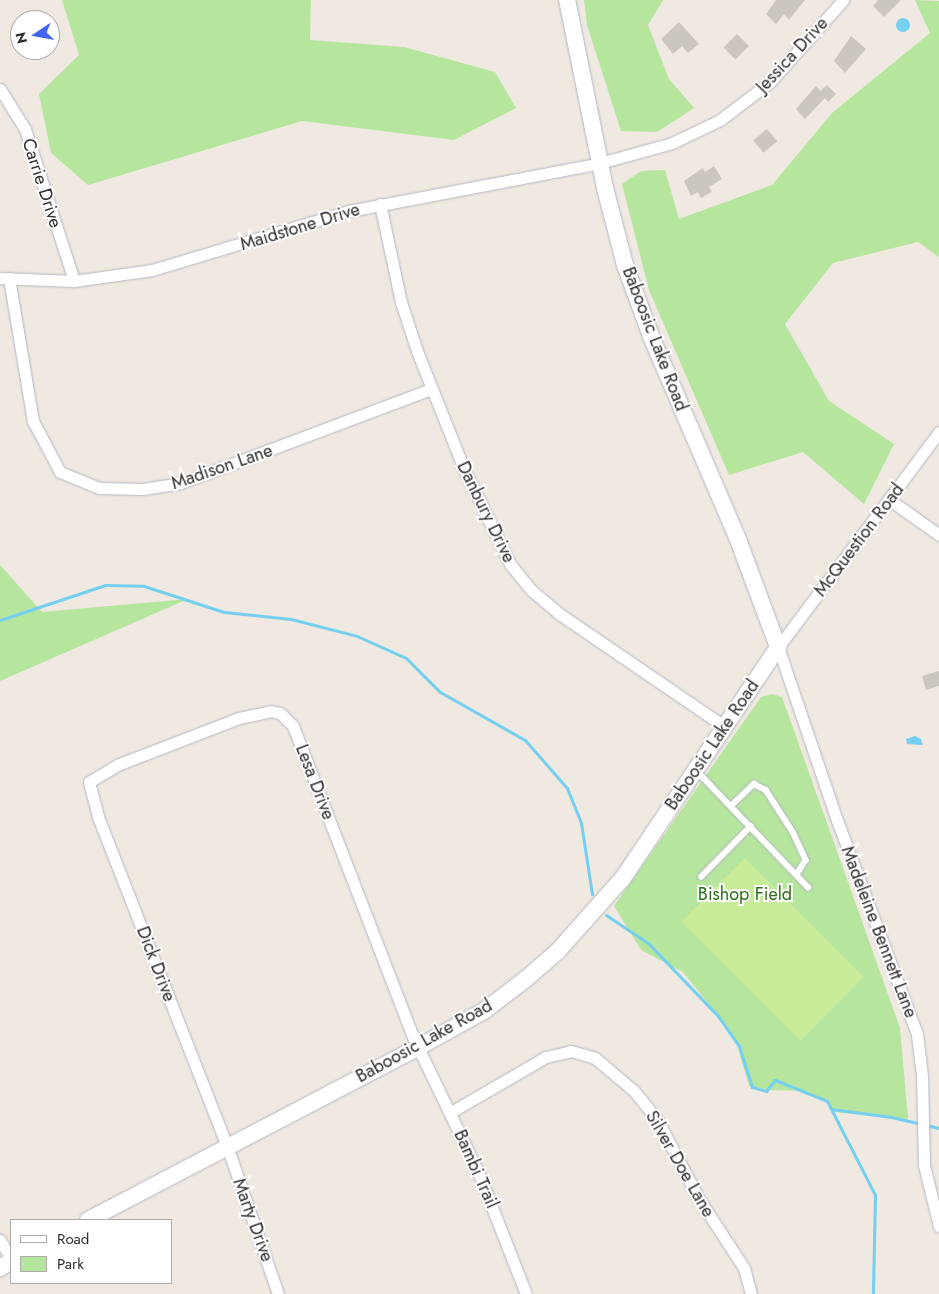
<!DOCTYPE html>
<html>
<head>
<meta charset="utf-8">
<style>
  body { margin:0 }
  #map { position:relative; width:939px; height:1294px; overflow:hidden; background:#efe9e1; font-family:Jost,sans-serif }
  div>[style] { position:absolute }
  .green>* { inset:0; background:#b6e59e }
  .pitch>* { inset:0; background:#c9ec9a; transform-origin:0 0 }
  .water>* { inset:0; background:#75cff0 }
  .round { border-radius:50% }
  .stream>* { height:3px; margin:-1.5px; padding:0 1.5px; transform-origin:1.5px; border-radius:1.5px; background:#75cff0 }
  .building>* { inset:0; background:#cbc7bf; transform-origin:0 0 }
  .roads { filter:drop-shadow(0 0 1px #b4b7c1) drop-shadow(0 0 1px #b4b7c1) }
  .lane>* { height:5.5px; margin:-2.75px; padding:0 2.75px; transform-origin:2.75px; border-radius:2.75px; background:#fff }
  .street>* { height:11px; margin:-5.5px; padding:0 5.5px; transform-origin:5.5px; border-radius:5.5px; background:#fff }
  .secondary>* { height:16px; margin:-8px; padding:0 8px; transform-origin:8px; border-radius:8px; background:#fff }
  span { translate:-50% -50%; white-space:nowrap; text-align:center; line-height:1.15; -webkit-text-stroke:4px #fff; paint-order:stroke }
  .street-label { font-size:18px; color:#2e2e2e }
  .park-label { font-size:18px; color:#2c6e1b }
  .legend { position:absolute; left:10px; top:1219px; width:162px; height:65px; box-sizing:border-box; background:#fff; border:1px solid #ababab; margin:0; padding:6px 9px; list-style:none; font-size:15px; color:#2e2e2e }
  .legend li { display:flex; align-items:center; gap:10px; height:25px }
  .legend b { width:25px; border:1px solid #ababab }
  .north { position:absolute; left:10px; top:10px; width:50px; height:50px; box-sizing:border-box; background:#fff; border:1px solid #ababab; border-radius:50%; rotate:258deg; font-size:14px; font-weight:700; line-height:20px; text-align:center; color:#2e2e2e }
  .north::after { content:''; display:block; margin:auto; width:18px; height:22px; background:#4264fb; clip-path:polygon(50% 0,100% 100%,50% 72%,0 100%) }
</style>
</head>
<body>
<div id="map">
  <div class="green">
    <i style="clip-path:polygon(62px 0,311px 0,310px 40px,404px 47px,495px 72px,516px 108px,454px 140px,302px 121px,88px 185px,51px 153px,39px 94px,79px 55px)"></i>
    <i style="clip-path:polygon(584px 0,663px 0,648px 25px,669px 79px,694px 108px,657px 132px,621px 131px,587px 25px)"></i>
    <i style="clip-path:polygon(915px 0,939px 1px,939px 257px,918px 242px,833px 263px,785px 324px,829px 401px,894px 444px,864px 504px,803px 452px,729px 475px,649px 290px,622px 184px,641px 171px,665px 170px,679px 219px,772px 185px,832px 113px,930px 33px)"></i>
    <i style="clip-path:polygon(0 565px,42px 612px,188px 599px,0 681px)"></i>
    <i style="clip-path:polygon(772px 694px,782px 697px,900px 1028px,908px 1119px,834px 1112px,825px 1100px,806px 1091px,759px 1090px,749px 1086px,736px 1041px,719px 1017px,683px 972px,641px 950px,614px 906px,761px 697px)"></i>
  </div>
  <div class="pitch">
    <i style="left:745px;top:858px;width:168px;height:90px;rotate:45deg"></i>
  </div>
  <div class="water">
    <i class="round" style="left:896px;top:18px;width:14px;height:14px"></i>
    <i style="clip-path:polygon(915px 736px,921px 739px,923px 745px,907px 744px,906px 739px)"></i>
  </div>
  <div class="stream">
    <i style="left:0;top:620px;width:111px;rotate:-18.4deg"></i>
    <i style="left:105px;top:585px;width:39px;rotate:1deg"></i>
    <i style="left:144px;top:586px;width:84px;rotate:18deg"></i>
    <i style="left:224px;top:612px;width:67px;rotate:6deg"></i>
    <i style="left:291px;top:619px;width:68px;rotate:14.4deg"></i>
    <i style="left:357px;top:636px;width:54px;rotate:24.2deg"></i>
    <i style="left:406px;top:658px;width:48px;rotate:45deg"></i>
    <i style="left:440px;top:692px;width:98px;rotate:29.5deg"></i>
    <i style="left:525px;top:740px;width:64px;rotate:48.8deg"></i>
    <i style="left:567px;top:788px;width:38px;rotate:68deg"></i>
    <i style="left:581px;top:823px;width:72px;rotate:81.2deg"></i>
    <i style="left:606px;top:915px;width:50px;rotate:33.7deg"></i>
    <i style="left:648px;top:943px;width:101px;rotate:46.2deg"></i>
    <i style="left:718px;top:1016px;width:37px;rotate:55deg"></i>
    <i style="left:739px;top:1046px;width:43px;rotate:72.4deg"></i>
    <i style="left:752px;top:1087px;width:15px;rotate:16deg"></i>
    <i style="left:766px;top:1091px;width:14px;rotate:-51deg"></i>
    <i style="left:775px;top:1080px;width:56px;rotate:22deg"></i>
    <i style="left:827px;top:1101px;width:106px;rotate:62.9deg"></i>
    <i style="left:875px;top:1195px;width:99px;rotate:91.2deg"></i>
    <i style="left:831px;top:1109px;width:61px;rotate:7.6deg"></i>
    <i style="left:891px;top:1117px;width:49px;rotate:12.9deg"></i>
  </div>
  <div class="building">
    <i style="clip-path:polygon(776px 0,805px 0,789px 20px,784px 14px,776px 24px,766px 14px)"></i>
    <i style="clip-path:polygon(878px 0,901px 0,884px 17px,873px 6px)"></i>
    <i style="clip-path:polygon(679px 22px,699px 44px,688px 53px,682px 46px,673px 54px,661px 39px)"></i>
    <i style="left:737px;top:34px;width:17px;height:19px;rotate:45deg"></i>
    <i style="clip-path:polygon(851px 36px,866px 49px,845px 73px,834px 61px)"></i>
    <i style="clip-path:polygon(827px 85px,836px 94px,828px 102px,825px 98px,805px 119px,796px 109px,816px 86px,820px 91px)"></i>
    <i style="left:767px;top:129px;width:16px;height:18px;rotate:50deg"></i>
    <i style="clip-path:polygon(714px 166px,722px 179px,709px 187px,712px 192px,701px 198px,698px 192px,691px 196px,684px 181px,703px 168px,705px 172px)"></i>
    <i style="clip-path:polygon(939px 671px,939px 686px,926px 690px,922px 676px)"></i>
  </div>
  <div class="roads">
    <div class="lane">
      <i style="left:697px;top:771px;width:161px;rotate:46.3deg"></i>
      <i style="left:731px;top:806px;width:32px;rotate:-44deg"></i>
      <i style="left:754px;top:784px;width:13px;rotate:27deg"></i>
      <i style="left:766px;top:790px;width:50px;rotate:57.3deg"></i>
      <i style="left:793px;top:832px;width:31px;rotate:65deg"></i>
      <i style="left:806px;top:860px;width:17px;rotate:121deg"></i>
      <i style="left:701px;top:877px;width:71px;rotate:-45.6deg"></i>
    </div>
    <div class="street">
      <i style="left:0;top:89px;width:47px;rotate:58deg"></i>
      <i style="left:25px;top:129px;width:160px;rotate:72.1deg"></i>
      <i style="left:380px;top:204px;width:100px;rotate:77.9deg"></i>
      <i style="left:401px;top:302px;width:52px;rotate:71.9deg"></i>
      <i style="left:417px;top:351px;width:127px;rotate:68.3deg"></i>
      <i style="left:464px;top:469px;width:106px;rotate:64.2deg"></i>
      <i style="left:510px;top:564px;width:33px;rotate:51deg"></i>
      <i style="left:531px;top:590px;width:39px;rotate:40deg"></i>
      <i style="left:561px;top:615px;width:197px;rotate:34.3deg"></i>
      <i style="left:0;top:278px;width:74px;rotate:2.3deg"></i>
      <i style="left:74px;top:281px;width:79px;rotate:-8deg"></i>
      <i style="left:152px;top:270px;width:206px;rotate:-16.7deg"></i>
      <i style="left:349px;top:211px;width:256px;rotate:-10.8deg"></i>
      <i style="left:600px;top:163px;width:75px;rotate:-15.5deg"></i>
      <i style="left:672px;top:143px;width:53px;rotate:-25.6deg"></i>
      <i style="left:720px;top:120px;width:63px;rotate:-37.2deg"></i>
      <i style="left:770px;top:82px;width:110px;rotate:-48.3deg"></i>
      <i style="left:9px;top:278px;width:145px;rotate:80.5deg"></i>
      <i style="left:33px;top:421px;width:58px;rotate:62.1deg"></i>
      <i style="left:60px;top:472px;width:42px;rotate:22.3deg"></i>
      <i style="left:99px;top:488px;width:44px;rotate:1.3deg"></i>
      <i style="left:143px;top:489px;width:38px;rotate:-9deg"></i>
      <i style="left:181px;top:483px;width:267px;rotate:-20.6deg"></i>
      <i style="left:939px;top:432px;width:269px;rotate:126.8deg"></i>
      <i style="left:778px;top:647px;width:183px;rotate:71.2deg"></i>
      <i style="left:837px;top:820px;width:228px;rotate:69.5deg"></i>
      <i style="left:917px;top:1034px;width:42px;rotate:83.2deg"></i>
      <i style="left:922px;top:1076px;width:89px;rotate:88.7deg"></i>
      <i style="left:924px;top:1165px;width:63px;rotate:76.2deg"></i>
      <i style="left:890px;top:500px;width:60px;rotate:35.5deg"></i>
      <i style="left:451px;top:1112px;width:110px;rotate:-30.1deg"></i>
      <i style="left:546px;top:1057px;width:26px;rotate:-13deg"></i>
      <i style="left:571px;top:1051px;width:25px;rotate:16deg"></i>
      <i style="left:595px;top:1058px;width:51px;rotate:40.2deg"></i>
      <i style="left:634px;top:1091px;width:38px;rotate:51deg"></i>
      <i style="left:658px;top:1121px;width:88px;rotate:62.3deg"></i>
      <i style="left:699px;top:1199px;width:82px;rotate:56.9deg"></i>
      <i style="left:744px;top:1268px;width:27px;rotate:75deg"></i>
      <i style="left:0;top:1240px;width:22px;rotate:60deg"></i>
      <i style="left:278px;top:1294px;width:157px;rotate:-109deg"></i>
      <i style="left:227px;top:1146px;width:354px;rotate:-111.4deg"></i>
      <i style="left:98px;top:816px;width:35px;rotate:-105deg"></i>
      <i style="left:89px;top:782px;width:33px;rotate:-31deg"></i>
      <i style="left:117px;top:765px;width:131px;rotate:-21.1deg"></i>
      <i style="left:239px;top:718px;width:33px;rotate:-12deg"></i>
      <i style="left:271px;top:711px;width:9px;rotate:13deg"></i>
      <i style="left:280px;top:713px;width:18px;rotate:45deg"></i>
      <i style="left:293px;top:726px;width:336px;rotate:68.9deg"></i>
      <i style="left:414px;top:1039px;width:150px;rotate:64.3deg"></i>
      <i style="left:479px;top:1174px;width:129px;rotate:68.6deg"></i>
    </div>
    <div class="secondary">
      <i style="left:88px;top:1220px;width:371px;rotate:-27.6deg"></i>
      <i style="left:417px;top:1048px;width:77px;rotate:-28.9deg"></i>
      <i style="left:484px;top:1011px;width:54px;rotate:-37.5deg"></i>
      <i style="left:527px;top:978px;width:40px;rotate:-41deg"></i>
      <i style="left:557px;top:952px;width:99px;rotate:-48.3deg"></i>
      <i style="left:623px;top:878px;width:278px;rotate:-56.1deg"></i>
      <i style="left:778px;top:647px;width:117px;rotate:-110.4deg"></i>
      <i style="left:737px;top:537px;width:219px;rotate:-113.2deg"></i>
      <i style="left:651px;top:336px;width:76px;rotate:-110.1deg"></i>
      <i style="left:625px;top:265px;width:80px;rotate:-104.6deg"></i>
      <i style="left:605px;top:188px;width:192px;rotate:-101.4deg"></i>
      <i style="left:0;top:1268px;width:13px;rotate:-32deg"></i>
    </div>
  </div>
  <div class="street-label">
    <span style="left:792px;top:55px;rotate:-47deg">Jessica Drive</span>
    <span style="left:42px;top:183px;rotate:72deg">Carrie Drive</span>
    <span style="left:300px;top:227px;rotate:-17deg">Maidstone Drive</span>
    <span style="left:655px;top:339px;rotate:69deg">Baboosic Lake Road</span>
    <span style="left:222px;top:467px;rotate:-19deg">Madison Lane</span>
    <span style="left:486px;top:512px;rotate:64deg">Danbury Drive</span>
    <span style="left:859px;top:540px;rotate:-53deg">McQuestion Road</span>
    <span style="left:712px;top:745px;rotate:-56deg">Baboosic Lake Road</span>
    <span style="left:315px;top:782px;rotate:69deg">Lesa Drive</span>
    <span style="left:879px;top:932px;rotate:69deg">Madeleine Bennett Lane</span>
    <span style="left:156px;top:964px;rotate:69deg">Dick Drive</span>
    <span style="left:424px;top:1041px;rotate:-29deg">Baboosic Lake Road</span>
    <span style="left:680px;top:1164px;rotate:60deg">Silver Doe Lane</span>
    <span style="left:476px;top:1169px;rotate:66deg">Bambi Trail</span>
    <span style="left:253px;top:1220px;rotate:70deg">Marty Drive</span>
  </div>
  <div class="park-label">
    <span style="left:745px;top:894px">Bishop Field</span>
  </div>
  <ul class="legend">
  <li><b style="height:6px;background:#fff"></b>Road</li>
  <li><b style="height:14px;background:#b6e59e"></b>Park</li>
  </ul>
  <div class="north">N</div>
</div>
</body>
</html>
